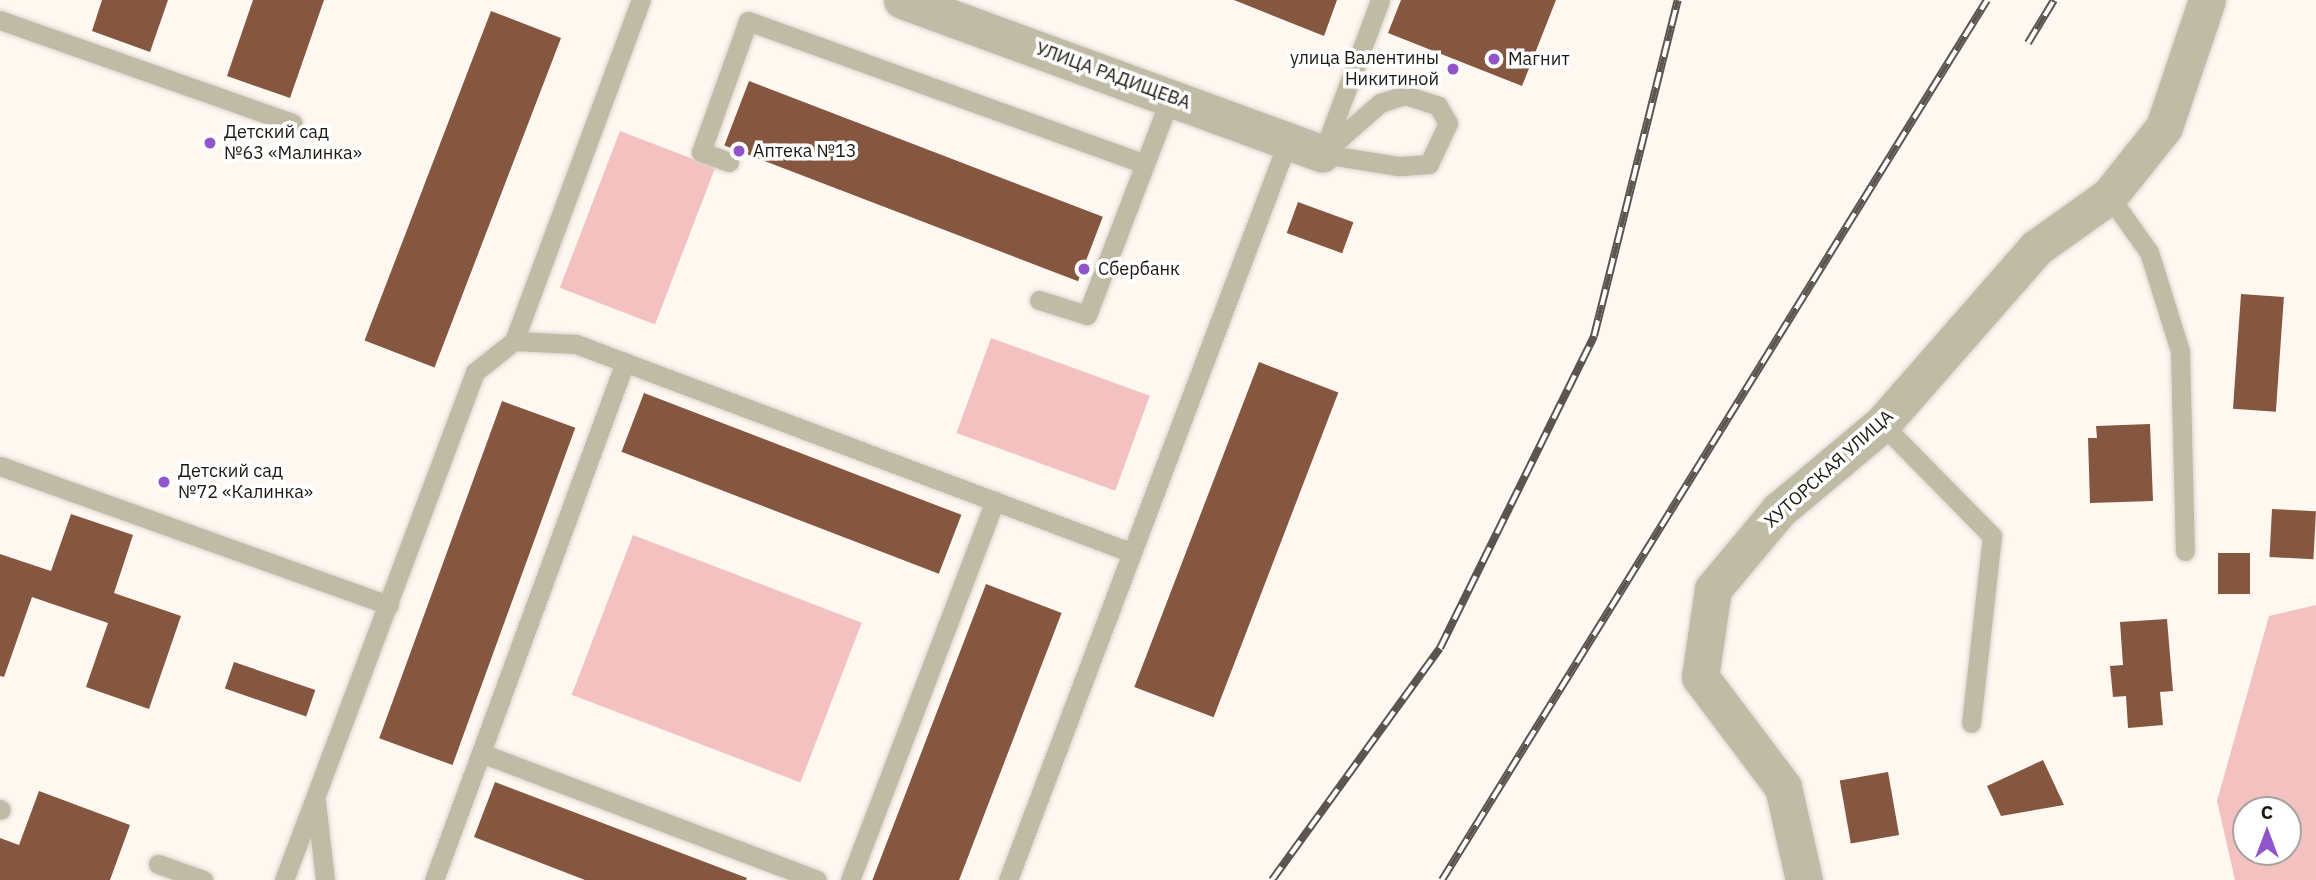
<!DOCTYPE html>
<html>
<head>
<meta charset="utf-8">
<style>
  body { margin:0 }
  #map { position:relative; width:2316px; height:880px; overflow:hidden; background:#fef8f1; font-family:"IBM Plex Sans",sans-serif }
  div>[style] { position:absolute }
  .green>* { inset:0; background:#f3c1c0; transform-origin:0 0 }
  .building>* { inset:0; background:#855741; transform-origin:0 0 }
  .roads { filter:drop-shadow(0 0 2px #dad4cd) drop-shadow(0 0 2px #dad4cd) }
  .service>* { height:19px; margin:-9.5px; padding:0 9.5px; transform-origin:9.5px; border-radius:9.5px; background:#c0bba5 }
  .minor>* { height:37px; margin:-18.5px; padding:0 18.5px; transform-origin:18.5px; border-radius:18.5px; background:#c0bba5 }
  .rail>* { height:8px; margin-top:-4px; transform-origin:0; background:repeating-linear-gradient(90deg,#fff 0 16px,#5b554f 0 32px); box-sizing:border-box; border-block:2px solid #5b554f }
  .dots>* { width:19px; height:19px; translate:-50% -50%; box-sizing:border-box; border:4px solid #fff; border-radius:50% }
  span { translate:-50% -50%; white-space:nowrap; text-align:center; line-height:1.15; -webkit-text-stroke:7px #fff; paint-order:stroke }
  .poi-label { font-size:18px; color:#1d1812 }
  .right { translate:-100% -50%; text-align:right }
  .left { translate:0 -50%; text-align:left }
  .street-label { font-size:18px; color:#1d1812 }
  .north { position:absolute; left:2232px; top:796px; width:70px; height:70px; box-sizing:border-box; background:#fff; border:2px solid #a5a3a0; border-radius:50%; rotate:0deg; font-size:19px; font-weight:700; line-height:28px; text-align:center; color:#1d1812 }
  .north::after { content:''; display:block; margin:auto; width:24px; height:32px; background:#9054cb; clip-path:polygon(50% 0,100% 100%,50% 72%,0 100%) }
</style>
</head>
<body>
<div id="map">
  <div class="green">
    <i style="left:620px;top:131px;width:102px;height:168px;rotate:21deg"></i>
    <i style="left:991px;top:338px;width:169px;height:101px;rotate:20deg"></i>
    <i style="left:633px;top:535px;width:245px;height:171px;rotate:21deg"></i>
    <i style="clip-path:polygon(evenodd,2316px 605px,2316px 880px,2235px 880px,2217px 801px,2269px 616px,2316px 605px,2246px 810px,2288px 810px,2288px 852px,2246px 852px,2246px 810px)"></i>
  </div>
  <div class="building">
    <i style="clip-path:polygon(102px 0,168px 0,150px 52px,92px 31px)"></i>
    <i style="clip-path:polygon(253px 0,324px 0,290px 98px,227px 76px)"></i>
    <i style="clip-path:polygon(1234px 0,1337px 0,1324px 36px)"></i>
    <i style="clip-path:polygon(1401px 0,1556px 0,1522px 86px,1388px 33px)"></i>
    <i style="left:491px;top:11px;width:75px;height:353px;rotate:21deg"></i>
    <i style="left:749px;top:81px;width:379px;height:69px;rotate:21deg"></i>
    <i style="left:1298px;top:202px;width:59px;height:33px;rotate:20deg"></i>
    <i style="left:2241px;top:294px;width:43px;height:115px;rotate:4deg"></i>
    <i style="left:1259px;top:362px;width:85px;height:348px;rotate:21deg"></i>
    <i style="left:644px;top:393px;width:340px;height:63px;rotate:21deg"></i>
    <i style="left:502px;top:401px;width:78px;height:359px;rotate:20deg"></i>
    <i style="clip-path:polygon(2150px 424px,2153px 501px,2090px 503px,2088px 438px,2097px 438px,2096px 426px)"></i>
    <i style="left:2272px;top:509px;width:44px;height:48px;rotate:3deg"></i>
    <i style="clip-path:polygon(71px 514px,133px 535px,114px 593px,181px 616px,149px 709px,86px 687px,108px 623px,32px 597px,4px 677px,0 676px,0 554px,51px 571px)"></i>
    <i style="left:2218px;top:553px;width:32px;height:41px"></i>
    <i style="left:986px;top:584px;width:81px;height:317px;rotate:21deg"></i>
    <i style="clip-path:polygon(2167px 619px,2173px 691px,2160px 692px,2163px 725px,2128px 728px,2126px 696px,2113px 697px,2110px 666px,2123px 665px,2120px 622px)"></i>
    <i style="left:234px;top:662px;width:86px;height:28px;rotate:19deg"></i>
    <i style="clip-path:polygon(2043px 760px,2064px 805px,2001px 816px,1987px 786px)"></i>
    <i style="left:1888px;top:772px;width:64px;height:49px;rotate:80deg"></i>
    <i style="clip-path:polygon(495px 782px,747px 878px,746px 880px,585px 880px,474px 837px)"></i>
    <i style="clip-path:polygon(39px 791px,130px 825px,110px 880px,0 880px,0 838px,19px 845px)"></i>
  </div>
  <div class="roads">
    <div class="service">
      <i style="left:0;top:20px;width:310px;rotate:19.4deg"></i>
      <i style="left:1405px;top:95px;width:35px;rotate:18deg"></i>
      <i style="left:1438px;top:106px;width:20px;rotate:60deg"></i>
      <i style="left:1448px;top:123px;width:45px;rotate:114.9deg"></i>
      <i style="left:1429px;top:164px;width:31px;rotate:176deg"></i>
      <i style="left:1398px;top:166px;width:77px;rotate:-171deg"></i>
      <i style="left:1322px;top:154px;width:77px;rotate:-41.3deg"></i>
      <i style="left:1380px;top:103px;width:26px;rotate:-18deg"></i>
      <i style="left:1324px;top:150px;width:160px;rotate:-69.5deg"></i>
      <i style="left:729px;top:162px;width:30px;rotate:-160deg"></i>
      <i style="left:701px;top:152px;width:139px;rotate:-70.3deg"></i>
      <i style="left:748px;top:21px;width:422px;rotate:19.8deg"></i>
      <i style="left:2109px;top:196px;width:69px;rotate:54.5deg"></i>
      <i style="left:2149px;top:252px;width:104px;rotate:72.6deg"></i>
      <i style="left:2180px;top:351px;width:200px;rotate:88.6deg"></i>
      <i style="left:1039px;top:300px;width:50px;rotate:17.4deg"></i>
      <i style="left:1087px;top:315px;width:235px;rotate:-69deg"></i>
      <i style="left:514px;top:341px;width:364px;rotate:-69.6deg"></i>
      <i style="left:1882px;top:424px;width:157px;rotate:45.5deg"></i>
      <i style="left:1992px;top:536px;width:188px;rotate:96.4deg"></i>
      <i style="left:0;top:466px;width:413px;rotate:19.7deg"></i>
      <i style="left:481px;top:753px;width:359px;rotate:20.7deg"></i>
      <i style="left:316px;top:802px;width:79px;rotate:83.4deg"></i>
      <i style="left:0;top:809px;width:1px;rotate:45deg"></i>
      <i style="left:158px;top:864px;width:48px;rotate:19.6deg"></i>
      <i style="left:284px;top:880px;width:543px;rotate:-69.39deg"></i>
      <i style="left:475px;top:372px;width:50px;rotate:-38.5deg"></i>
      <i style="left:514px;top:341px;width:62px;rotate:2.8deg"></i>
      <i style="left:576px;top:344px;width:592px;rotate:20.58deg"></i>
      <i style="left:434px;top:880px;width:552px;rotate:-69.76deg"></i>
      <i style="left:850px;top:880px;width:406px;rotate:-69.1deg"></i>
      <i style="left:1008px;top:880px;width:790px;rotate:-69.25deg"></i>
    </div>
    <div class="minor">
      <i style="left:902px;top:0;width:447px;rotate:20.1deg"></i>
      <i style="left:1804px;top:880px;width:95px;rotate:-102.7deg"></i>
      <i style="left:1783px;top:787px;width:138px;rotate:-127deg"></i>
      <i style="left:1700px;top:677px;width:89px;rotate:-81.6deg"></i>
      <i style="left:1713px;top:589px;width:103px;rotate:-50.1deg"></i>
      <i style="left:1779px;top:510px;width:134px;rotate:-39.9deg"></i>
      <i style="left:1882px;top:424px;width:234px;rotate:-48.8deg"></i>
      <i style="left:2036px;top:248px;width:90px;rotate:-35.5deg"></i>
      <i style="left:2109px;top:196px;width:88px;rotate:-51.4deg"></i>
      <i style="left:2164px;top:127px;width:134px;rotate:-71.3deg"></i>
    </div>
  </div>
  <div class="rail">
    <i style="left:2028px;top:43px;width:50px;rotate:-58.8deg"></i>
    <i style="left:1272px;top:880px;width:286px;rotate:-54.1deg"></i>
    <i style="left:1440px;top:648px;width:348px;rotate:-63.7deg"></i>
    <i style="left:1594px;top:336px;width:346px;rotate:-76deg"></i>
    <i style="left:1442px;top:880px;width:1035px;rotate:-58.23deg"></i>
  </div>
  <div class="dots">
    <i style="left:1494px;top:59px;background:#9054cb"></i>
    <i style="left:1453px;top:69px;background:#9054cb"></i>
    <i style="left:210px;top:143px;background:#9054cb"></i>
    <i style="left:739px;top:151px;background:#9054cb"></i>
    <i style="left:1084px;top:269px;background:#9054cb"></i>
    <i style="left:164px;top:482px;background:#9054cb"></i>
  </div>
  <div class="poi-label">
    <span class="right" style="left:1439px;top:69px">улица Валентины<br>Никитиной</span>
    <span class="left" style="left:1508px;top:59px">Магнит</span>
    <span class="left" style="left:224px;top:143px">Детский сад<br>№63 «Малинка»</span>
    <span class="left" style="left:753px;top:151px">Аптека №13</span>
    <span class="left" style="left:1098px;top:269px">Сбербанк</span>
    <span class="left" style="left:178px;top:482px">Детский сад<br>№72 «Калинка»</span>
  </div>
  <div class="street-label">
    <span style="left:1113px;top:76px;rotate:20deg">УЛИЦА РАДИЩЕВА</span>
    <span style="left:1829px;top:469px;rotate:-42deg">ХУТОРСКАЯ УЛИЦА</span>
  </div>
  <div class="north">С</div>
</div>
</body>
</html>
